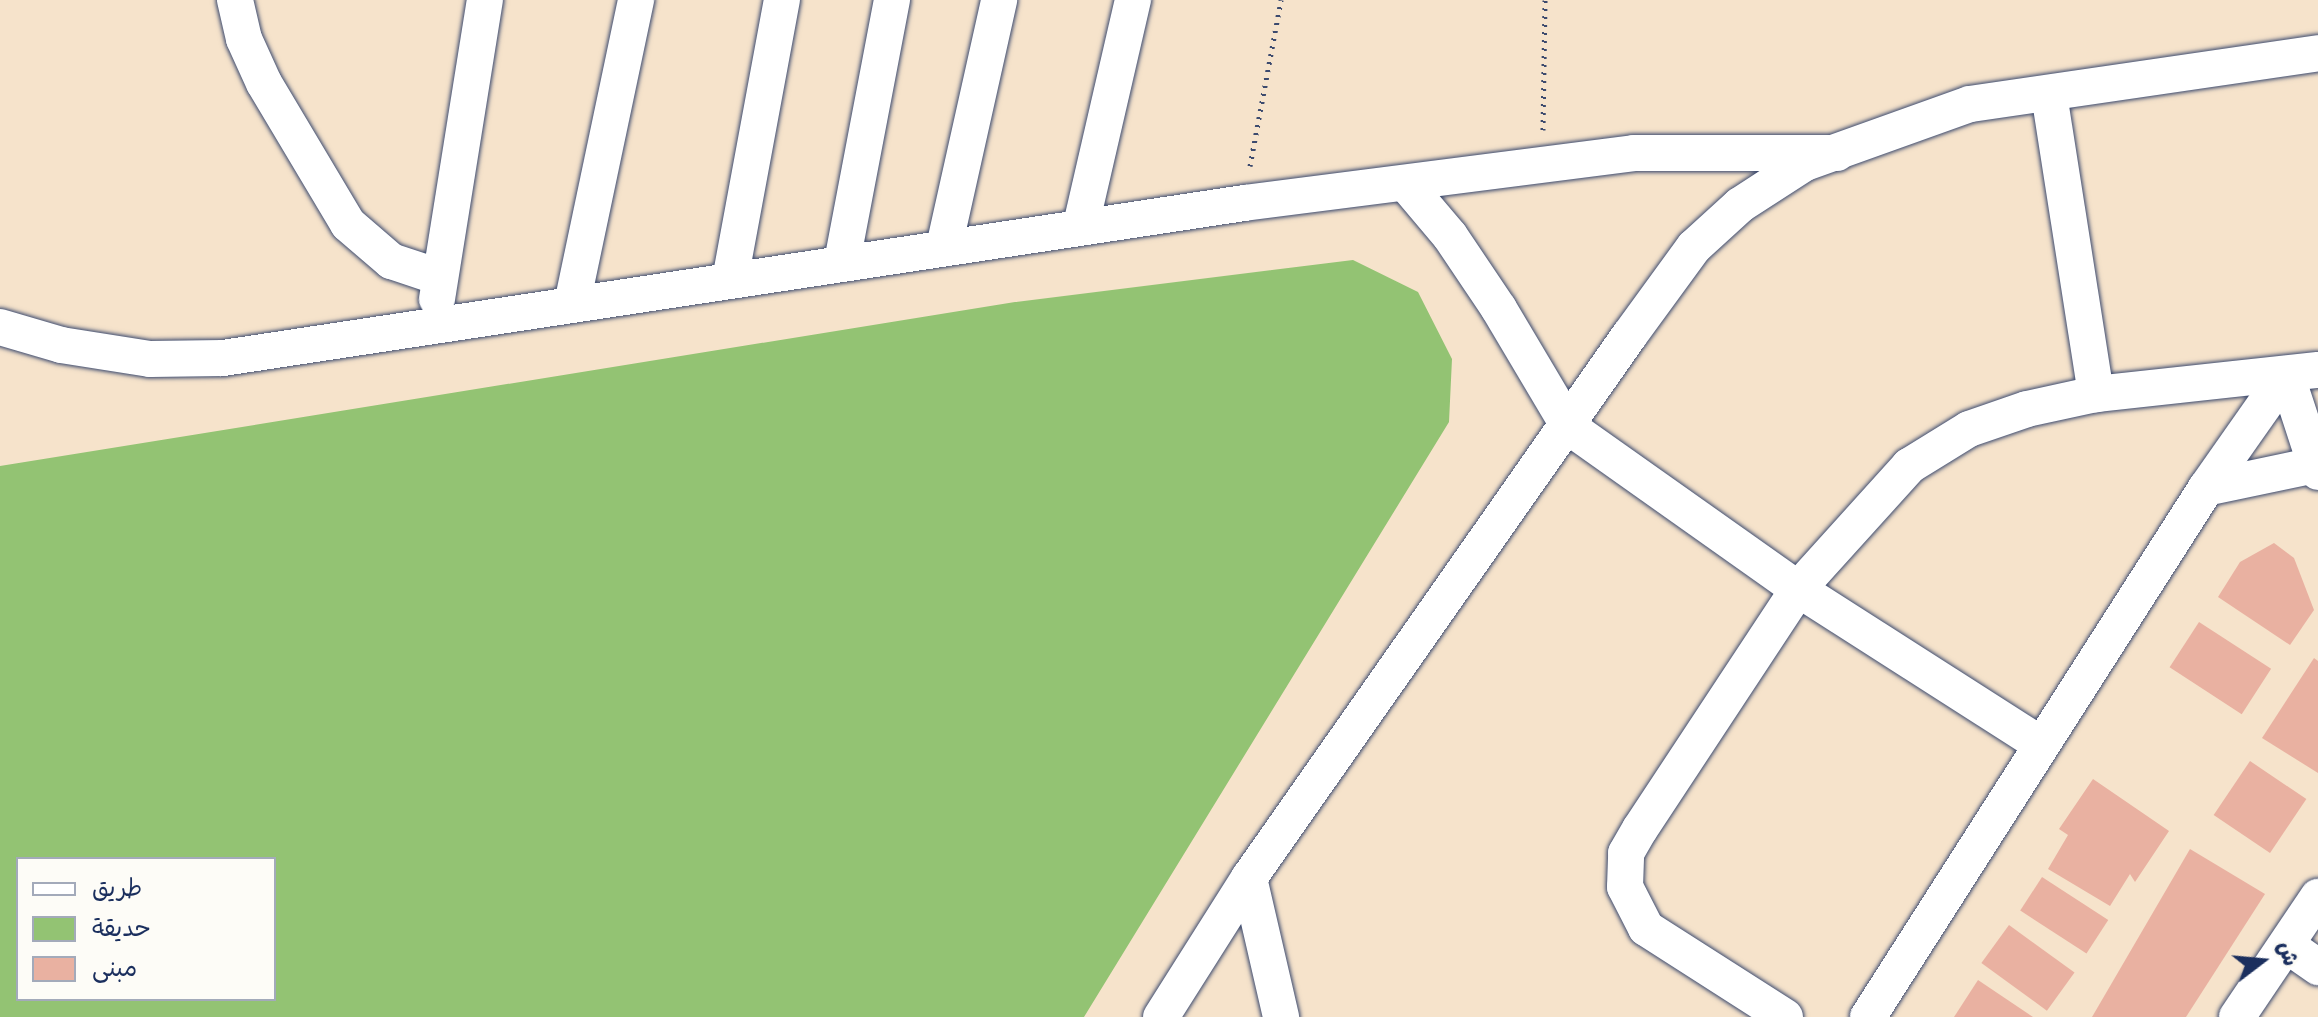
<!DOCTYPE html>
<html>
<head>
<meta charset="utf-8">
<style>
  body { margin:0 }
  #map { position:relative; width:2318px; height:1017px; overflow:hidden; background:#f6e3cb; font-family:"Gochi Hand","Playpen Sans Arabic",sans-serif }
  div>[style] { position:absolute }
  .green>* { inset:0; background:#93c373 }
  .building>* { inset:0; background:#e9b1a1; transform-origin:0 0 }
  .path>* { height:5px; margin-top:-2.5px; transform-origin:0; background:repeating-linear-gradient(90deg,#3c4a6e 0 2px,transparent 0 8px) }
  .roads { filter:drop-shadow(0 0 2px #3c4a6e) drop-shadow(0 0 2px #3c4a6e) }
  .minor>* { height:36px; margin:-18px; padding:0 18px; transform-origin:18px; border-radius:18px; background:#fff }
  span { translate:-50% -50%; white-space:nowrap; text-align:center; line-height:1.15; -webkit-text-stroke:7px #fdfcf7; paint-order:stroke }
  .legend { position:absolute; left:16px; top:857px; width:260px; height:144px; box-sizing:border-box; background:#fdfcf7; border:2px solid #a3aaba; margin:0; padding:10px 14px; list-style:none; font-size:24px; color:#1b2f5e }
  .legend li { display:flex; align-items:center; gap:16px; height:40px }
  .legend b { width:40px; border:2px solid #a3aaba }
  .north { position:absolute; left:2222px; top:921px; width:80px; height:80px; -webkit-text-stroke:6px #fdfcf7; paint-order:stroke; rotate:74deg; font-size:22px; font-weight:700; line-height:32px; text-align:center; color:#1b2f5e }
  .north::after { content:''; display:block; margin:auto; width:28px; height:36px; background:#1b2f5e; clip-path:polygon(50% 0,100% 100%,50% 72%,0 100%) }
</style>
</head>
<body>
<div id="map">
  <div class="green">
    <i style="clip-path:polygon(evenodd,1353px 260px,1418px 292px,1452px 359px,1449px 422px,1084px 1017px,0 1017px,0 466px,1015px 302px,1353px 260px,18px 859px,274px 859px,274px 999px,18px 999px,18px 859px)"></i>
  </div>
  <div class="building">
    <i style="clip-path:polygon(2274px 543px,2294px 558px,2314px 610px,2290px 645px,2218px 597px,2240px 562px)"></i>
    <i style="left:2199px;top:622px;width:86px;height:54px;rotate:33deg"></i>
    <i style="clip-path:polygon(2314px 658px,2318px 661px,2318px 773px,2262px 738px)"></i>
    <i style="left:2250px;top:761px;width:68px;height:65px;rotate:34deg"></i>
    <i style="clip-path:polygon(2093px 779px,2169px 831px,2135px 882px,2130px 874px,2110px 906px,2048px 869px,2068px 835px,2059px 829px)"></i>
    <i style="clip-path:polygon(2190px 849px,2265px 894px,2186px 1017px,2092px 1017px)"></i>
    <i style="left:2042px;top:877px;width:79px;height:40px;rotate:33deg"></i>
    <i style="left:2009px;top:925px;width:81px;height:47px;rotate:36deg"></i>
    <i style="clip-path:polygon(1978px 980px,2033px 1017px,1954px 1017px)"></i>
  </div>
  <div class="path">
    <i style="left:1543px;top:130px;width:130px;rotate:-89.1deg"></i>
    <i style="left:1250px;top:166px;width:169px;rotate:-79.4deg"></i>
  </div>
  <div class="roads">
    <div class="minor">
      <i style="left:235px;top:0;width:40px;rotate:77deg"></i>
      <i style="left:244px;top:39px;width:48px;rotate:65.6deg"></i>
      <i style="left:264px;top:83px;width:164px;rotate:59.2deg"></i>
      <i style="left:348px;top:224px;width:57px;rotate:40.7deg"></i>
      <i style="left:391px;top:261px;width:51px;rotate:18.4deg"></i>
      <i style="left:2049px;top:94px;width:304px;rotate:81.1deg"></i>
      <i style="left:1406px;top:184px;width:68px;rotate:49.8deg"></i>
      <i style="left:1450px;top:236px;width:88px;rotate:56.1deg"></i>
      <i style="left:1499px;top:309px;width:137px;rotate:59.3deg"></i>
      <i style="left:1569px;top:427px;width:281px;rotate:35.3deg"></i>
      <i style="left:1798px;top:589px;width:287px;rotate:32.6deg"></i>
      <i style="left:1081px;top:225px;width:231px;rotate:-77deg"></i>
      <i style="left:944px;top:247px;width:253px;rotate:-77.4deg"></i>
      <i style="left:842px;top:262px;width:267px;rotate:-79.2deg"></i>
      <i style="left:730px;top:280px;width:285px;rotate:-79.5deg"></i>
      <i style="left:437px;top:299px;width:303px;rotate:-80.9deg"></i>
      <i style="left:572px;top:304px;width:311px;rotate:-78.1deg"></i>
      <i style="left:0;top:327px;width:64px;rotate:16.4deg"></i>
      <i style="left:61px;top:345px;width:90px;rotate:8.9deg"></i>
      <i style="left:150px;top:359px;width:73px;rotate:-0.8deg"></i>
      <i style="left:223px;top:358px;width:1033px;rotate:-8.63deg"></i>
      <i style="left:1244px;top:203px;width:393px;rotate:-7.3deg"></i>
      <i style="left:1634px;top:153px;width:203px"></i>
      <i style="left:2286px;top:374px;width:103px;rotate:71.9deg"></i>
      <i style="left:2206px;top:488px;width:111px;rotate:-11.9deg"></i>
      <i style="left:1249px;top:878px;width:143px;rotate:77deg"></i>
      <i style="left:2288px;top:946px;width:37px;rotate:35deg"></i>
      <i style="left:1161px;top:1017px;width:165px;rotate:-57.7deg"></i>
      <i style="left:1249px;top:878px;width:662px;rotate:-54.97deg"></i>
      <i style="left:1629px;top:336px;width:110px;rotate:-53.9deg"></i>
      <i style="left:1694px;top:247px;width:62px;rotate:-42.4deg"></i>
      <i style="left:1740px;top:205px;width:77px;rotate:-32.9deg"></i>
      <i style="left:1805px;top:163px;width:175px;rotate:-19.7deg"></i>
      <i style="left:1970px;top:104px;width:352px;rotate:-8.3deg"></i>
      <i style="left:1785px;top:1017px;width:165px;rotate:-147.4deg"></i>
      <i style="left:1646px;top:928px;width:46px;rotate:-117.1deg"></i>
      <i style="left:1625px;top:887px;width:34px;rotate:-88deg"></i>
      <i style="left:1626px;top:853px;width:28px;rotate:-60deg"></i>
      <i style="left:1640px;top:829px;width:287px;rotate:-56.6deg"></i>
      <i style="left:1798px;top:589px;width:166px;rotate:-47.9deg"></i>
      <i style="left:1909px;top:466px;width:70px;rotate:-31.7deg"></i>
      <i style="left:1969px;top:429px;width:61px;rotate:-19deg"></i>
      <i style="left:2027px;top:409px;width:71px;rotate:-12.3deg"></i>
      <i style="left:2096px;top:394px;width:223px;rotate:-6.2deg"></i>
      <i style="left:1868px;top:1017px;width:628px;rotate:-57.42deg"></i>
      <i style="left:2206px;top:488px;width:139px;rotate:-54.9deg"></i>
      <i style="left:2237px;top:1017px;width:145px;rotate:-56deg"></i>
    </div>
  </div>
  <ul class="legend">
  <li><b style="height:10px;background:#fff"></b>طريق</li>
  <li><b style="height:22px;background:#93c373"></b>حديقة</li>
  <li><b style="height:22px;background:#e9b1a1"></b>مبنى</li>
  </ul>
  <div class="north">ش</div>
</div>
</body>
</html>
